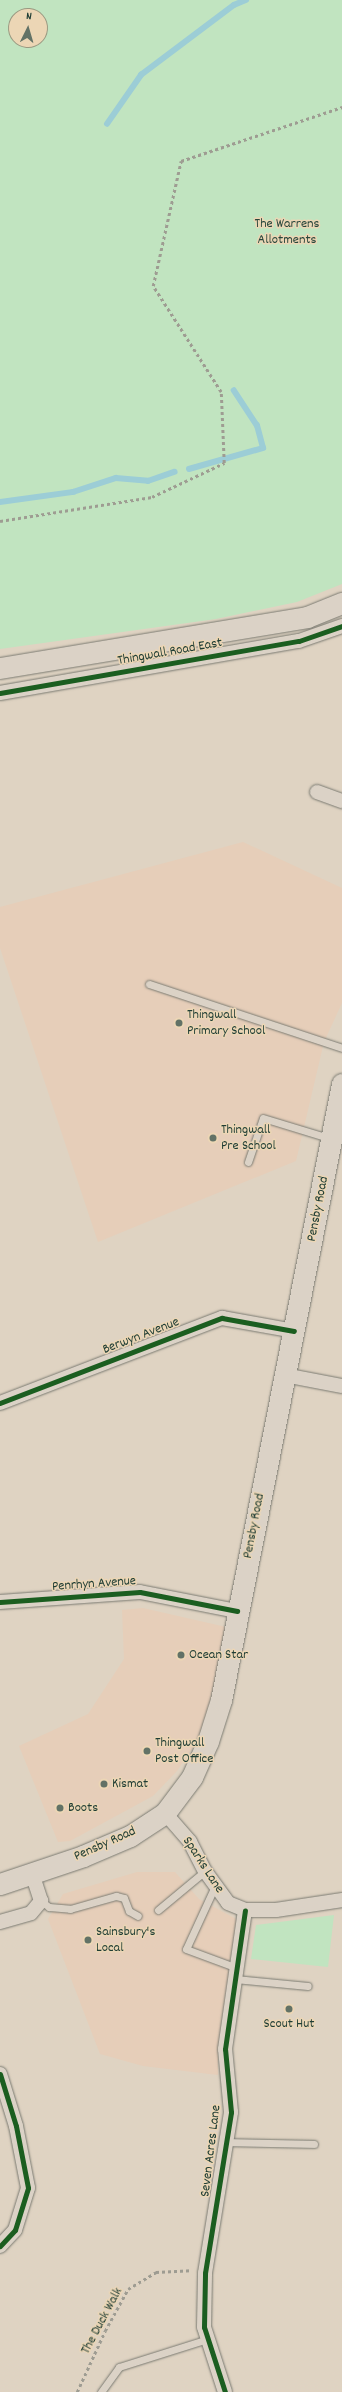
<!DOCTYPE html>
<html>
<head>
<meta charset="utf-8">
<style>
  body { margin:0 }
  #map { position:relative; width:342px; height:2392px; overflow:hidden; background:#dfd3c2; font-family:Dekko,sans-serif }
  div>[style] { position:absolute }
  .built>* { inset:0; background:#e6ceb9 }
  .green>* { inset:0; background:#c1e4c0 }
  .stream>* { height:5.5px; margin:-2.75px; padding:0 2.75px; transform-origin:2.75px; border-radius:2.75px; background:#9ccdd6 }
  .path>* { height:2.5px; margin-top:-1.25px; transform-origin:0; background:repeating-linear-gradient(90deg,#9e9c92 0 3px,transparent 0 6px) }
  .roads { filter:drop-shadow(0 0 1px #7b7b72) drop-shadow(0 0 1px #7b7b72) }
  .lane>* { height:7px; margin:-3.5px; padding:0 3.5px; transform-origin:3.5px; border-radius:3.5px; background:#dbd2c6 }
  .street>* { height:14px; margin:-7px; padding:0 7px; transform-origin:7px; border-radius:7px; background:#dbd2c6 }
  .secondary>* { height:21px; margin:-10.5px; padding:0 10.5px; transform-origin:10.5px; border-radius:10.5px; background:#dbd2c6 }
  .cycleway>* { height:5px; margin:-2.5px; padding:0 2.5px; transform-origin:2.5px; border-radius:2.5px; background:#1b5e20 }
  .dots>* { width:11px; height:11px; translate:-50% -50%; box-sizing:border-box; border:2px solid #ecd6b5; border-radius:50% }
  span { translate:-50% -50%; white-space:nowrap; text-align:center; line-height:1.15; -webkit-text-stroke:3px #ecd6b5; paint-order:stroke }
  .park-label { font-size:14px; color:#26463b }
  .street-label { font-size:14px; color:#1f3d34 }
  .poi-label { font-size:14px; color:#1f3d34 }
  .left { translate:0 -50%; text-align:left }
  .north { position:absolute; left:8px; top:8px; width:40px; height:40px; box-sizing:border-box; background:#ecd6b5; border:1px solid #9a9981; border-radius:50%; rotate:5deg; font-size:11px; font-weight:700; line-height:16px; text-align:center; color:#1f3d34 }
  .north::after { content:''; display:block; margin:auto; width:14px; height:18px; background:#627266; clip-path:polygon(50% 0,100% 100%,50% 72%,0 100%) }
</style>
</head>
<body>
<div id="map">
  <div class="built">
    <i style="clip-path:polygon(243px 842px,342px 888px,342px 1003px,324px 1042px,296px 1161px,98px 1242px,0 948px,0 907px)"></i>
    <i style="clip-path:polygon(143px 1608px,226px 1627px,208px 1714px,196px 1743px,177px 1771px,153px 1796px,70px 1841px,58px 1842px,19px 1746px,88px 1714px,124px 1659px,122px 1610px)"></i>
    <i style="clip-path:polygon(137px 1872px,175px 1872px,199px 1899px,240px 1921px,218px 2051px,218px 2075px,143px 2066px,100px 2054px,48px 1919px,63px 1894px)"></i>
  </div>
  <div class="green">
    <i style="clip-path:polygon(evenodd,0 0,342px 0,342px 584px,297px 602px,216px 619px,0 649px,0 0,16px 16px,40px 16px,40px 40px,16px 40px,16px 16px)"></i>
    <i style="clip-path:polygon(334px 1915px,328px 1967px,251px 1959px,256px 1925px)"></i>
  </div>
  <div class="stream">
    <i style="left:107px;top:124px;width:60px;rotate:-55.2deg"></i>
    <i style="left:141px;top:75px;width:116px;rotate:-37deg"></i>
    <i style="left:234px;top:5px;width:13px;rotate:-23deg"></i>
    <i style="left:189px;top:469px;width:77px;rotate:-15.8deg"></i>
    <i style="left:263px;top:448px;width:23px;rotate:-105deg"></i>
    <i style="left:257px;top:426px;width:42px;rotate:-123.3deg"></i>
    <i style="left:0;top:502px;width:74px;rotate:-7.8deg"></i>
    <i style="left:73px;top:492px;width:45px;rotate:-18deg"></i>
    <i style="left:116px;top:478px;width:32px;rotate:5deg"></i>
    <i style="left:148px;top:481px;width:28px;rotate:-19deg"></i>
  </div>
  <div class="path">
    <i style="left:0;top:521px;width:154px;rotate:-9deg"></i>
    <i style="left:152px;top:497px;width:80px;rotate:-25.3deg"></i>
    <i style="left:224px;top:463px;width:71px;rotate:-92.4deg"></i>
    <i style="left:221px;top:392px;width:126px;rotate:-122.7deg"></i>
    <i style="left:153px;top:286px;width:128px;rotate:-77.4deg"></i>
    <i style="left:181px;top:161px;width:170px;rotate:-18.5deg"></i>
    <i style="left:77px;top:2392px;width:67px;rotate:-65.3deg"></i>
    <i style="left:105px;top:2331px;width:48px;rotate:-61.3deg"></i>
    <i style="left:128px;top:2289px;width:33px;rotate:-31deg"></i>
    <i style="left:156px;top:2272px;width:35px;rotate:-3deg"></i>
  </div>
  <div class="roads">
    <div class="lane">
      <i style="left:149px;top:984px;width:203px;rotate:18.3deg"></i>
      <i style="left:248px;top:1162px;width:46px;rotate:-71.2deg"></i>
      <i style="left:263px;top:1118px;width:69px;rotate:16.9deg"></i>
      <i style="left:215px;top:1886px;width:69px;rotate:114.7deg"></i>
      <i style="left:186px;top:1949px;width:54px;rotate:20.4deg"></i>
      <i style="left:41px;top:1901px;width:10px;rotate:37deg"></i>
      <i style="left:49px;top:1907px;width:21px;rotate:5deg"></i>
      <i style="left:70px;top:1909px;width:48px;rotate:-15.8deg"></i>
      <i style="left:116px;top:1896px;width:8px;rotate:14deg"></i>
      <i style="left:124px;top:1898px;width:14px;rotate:69deg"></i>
      <i style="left:129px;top:1911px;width:10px;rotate:29deg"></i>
      <i style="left:158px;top:1910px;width:61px;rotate:-39.7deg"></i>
      <i style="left:235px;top:1979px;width:73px;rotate:5.5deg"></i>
      <i style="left:226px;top:2142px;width:88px;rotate:1.3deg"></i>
      <i style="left:101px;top:2392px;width:31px;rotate:-54deg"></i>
      <i style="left:119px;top:2367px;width:93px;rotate:-17.5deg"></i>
    </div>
    <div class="street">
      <i style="left:0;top:693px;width:303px;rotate:-9.9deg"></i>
      <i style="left:299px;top:641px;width:46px;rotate:-19.2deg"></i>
      <i style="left:317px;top:792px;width:27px;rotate:20deg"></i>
      <i style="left:284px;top:1375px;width:59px;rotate:10.7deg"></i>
      <i style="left:0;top:1403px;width:238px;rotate:-21deg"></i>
      <i style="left:222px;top:1318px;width:73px;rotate:10.2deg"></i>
      <i style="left:0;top:1602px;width:140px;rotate:-4.1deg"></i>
      <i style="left:140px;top:1592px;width:99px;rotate:11.1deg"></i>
      <i style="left:165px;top:1813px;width:38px;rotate:49deg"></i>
      <i style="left:190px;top:1842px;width:33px;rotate:63deg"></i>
      <i style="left:205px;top:1871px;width:39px;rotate:54deg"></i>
      <i style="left:228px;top:1903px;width:18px;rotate:22deg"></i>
      <i style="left:245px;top:1910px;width:31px"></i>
      <i style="left:276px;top:1910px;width:67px;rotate:-8.6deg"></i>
      <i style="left:0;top:1922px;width:32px;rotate:-16deg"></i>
      <i style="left:31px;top:1913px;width:16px;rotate:-50deg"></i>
      <i style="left:41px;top:1901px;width:29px;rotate:-108deg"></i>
      <i style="left:0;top:2074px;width:54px;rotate:72.9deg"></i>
      <i style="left:16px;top:2126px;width:63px;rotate:79deg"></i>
      <i style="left:28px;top:2188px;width:44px;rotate:107.2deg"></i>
      <i style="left:15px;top:2230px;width:22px;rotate:133deg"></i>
      <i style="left:225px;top:2392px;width:68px;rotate:-107.9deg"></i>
      <i style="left:204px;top:2327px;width:54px;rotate:-88.9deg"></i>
      <i style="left:205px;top:2273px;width:163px;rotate:-80.8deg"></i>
      <i style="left:231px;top:2112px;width:63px;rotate:-95.4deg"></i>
      <i style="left:225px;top:2049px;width:140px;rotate:-81.8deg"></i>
    </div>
    <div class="secondary">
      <i style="left:0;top:668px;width:311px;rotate:-9.4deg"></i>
      <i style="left:307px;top:617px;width:38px;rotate:-22deg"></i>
      <i style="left:0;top:1884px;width:88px;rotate:-18.6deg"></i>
      <i style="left:83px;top:1856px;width:51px;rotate:-23.1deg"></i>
      <i style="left:130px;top:1836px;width:42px;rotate:-33.3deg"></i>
      <i style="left:165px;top:1813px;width:45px;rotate:-53.1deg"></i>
      <i style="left:192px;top:1777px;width:39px;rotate:-66deg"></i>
      <i style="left:208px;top:1741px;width:43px;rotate:-72.4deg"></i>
      <i style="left:221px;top:1700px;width:628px;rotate:-78.89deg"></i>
    </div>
  </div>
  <div class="cycleway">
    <i style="left:0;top:693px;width:303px;rotate:-9.9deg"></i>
    <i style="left:299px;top:641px;width:46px;rotate:-19.2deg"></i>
    <i style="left:0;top:1403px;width:238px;rotate:-21deg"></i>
    <i style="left:222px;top:1318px;width:73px;rotate:10.2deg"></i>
    <i style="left:0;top:1602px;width:140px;rotate:-4.1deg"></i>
    <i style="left:140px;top:1592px;width:99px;rotate:11.1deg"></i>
    <i style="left:0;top:2074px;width:54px;rotate:72.9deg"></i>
    <i style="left:16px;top:2126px;width:63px;rotate:79deg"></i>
    <i style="left:28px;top:2188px;width:44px;rotate:107.2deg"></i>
    <i style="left:15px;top:2230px;width:22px;rotate:133deg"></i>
    <i style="left:225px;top:2392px;width:68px;rotate:-107.9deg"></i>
    <i style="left:204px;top:2327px;width:54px;rotate:-88.9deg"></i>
    <i style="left:205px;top:2273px;width:163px;rotate:-80.8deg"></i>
    <i style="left:231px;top:2112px;width:63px;rotate:-95.4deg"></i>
    <i style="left:225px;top:2049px;width:140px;rotate:-81.8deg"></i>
  </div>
  <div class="dots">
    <i style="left:179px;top:1023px;background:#627266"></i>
    <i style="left:213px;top:1138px;background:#627266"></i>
    <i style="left:181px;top:1655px;background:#627266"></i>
    <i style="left:147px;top:1751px;background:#627266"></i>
    <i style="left:104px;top:1784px;background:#627266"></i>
    <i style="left:60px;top:1808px;background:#627266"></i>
    <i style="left:88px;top:1940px;background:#627266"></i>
    <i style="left:289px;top:2009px;background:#627266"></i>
  </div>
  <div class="park-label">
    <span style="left:287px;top:232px">The Warrens<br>Allotments</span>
  </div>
  <div class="street-label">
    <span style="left:170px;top:652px;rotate:-10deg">Thingwall Road East</span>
    <span style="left:318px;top:1209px;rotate:-79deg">Pensby Road</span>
    <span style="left:141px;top:1336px;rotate:-21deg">Berwyn Avenue</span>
    <span style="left:254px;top:1526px;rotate:-79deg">Pensby Road</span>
    <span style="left:94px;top:1584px;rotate:-4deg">Penrhyn Avenue</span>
    <span style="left:105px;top:1844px;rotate:-24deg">Pensby Road</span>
    <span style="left:203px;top:1865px;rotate:57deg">Sparks Lane</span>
    <span style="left:211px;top:2151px;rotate:-83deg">Seven Acres Lane</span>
    <span style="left:102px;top:2321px;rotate:-62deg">The Duck Walk</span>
  </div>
  <div class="poi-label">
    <span class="left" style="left:187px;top:1023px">Thingwall<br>Primary School</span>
    <span class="left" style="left:221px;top:1138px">Thingwall<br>Pre School</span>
    <span class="left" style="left:189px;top:1655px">Ocean Star</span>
    <span class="left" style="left:155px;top:1751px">Thingwall<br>Post Office</span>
    <span class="left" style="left:112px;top:1784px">Kismat</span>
    <span class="left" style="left:68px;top:1808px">Boots</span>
    <span class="left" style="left:96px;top:1940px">Sainsbury's<br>Local</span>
    <span style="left:289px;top:2024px">Scout Hut</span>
  </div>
  <div class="north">N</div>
</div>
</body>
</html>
